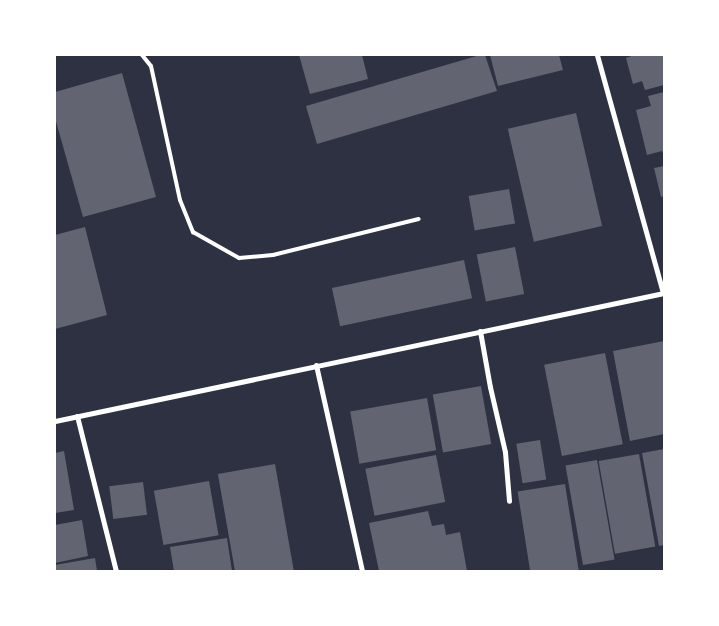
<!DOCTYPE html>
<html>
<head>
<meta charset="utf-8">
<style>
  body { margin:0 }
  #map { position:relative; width:719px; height:626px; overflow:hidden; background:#2d3142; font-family:Cabin,sans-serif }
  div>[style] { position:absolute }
  .building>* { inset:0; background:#626471; transform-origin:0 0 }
  .service>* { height:4px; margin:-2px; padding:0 2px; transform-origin:2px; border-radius:2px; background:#fff }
  .minor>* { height:5px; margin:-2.5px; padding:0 2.5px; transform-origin:2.5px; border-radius:2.5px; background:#fff }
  span { translate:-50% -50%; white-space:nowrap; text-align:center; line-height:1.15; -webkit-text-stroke:5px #fff; paint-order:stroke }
  .frame { position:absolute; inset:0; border:56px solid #fff; pointer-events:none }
</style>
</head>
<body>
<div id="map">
  <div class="building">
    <i style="clip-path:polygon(299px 55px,362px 55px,368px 79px,310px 94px)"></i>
    <i style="clip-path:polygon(480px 55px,485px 55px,497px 91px,317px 144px,306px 106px)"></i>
    <i style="clip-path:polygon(490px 55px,559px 55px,563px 70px,498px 86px)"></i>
    <i style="clip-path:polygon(634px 55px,664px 55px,664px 85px,645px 90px,642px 81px,633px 84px,626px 58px)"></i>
    <i style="clip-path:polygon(122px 73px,156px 197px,83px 217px,55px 118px,55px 92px)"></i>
    <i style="clip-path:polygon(664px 92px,664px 156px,662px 151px,647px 155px,636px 110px,651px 106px,648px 96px)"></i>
    <i style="left:576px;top:113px;width:116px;height:70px;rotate:77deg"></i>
    <i style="clip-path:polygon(664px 166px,664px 196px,661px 197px,654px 168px)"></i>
    <i style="left:509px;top:189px;width:35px;height:41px;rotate:80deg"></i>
    <i style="clip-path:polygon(85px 227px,107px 315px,55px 329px,55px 235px)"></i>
    <i style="left:515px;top:247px;width:48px;height:39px;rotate:79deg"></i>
    <i style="left:464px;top:260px;width:39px;height:135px;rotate:78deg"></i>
    <i style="clip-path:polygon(664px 341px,664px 434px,630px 441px,613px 351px)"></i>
    <i style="left:605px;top:353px;width:93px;height:62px;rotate:79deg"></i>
    <i style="left:481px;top:386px;width:59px;height:49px;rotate:80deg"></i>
    <i style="left:427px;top:398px;width:53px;height:78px;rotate:80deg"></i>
    <i style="left:540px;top:440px;width:40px;height:24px;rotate:81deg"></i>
    <i style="clip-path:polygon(664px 449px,664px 545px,659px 546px,642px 453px)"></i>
    <i style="clip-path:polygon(64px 451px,74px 510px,55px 513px,55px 453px)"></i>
    <i style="left:639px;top:454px;width:94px;height:41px;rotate:80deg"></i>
    <i style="left:436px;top:455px;width:48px;height:72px;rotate:79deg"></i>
    <i style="left:597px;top:460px;width:101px;height:32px;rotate:80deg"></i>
    <i style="left:275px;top:464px;width:109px;height:58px;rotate:80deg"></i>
    <i style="left:209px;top:481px;width:55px;height:56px;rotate:80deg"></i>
    <i style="left:143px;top:482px;width:33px;height:34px;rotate:83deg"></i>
    <i style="left:565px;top:484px;width:88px;height:48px;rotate:81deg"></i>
    <i style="clip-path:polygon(428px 511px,432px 526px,444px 524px,446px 535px,460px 532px,467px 571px,379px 571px,369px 523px)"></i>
    <i style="clip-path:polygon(82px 520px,88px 556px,55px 563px,55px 525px)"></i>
    <i style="clip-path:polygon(227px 538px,232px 571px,174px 571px,170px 547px)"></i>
    <i style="clip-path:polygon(95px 558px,97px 571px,55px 571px,55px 565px)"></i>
  </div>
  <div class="service">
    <i style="left:142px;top:55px;width:14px;rotate:51deg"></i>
    <i style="left:151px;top:66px;width:137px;rotate:77.8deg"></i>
    <i style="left:180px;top:200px;width:35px;rotate:68deg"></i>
    <i style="left:193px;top:232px;width:53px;rotate:29.5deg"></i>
    <i style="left:239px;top:258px;width:34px;rotate:-5deg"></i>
    <i style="left:273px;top:255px;width:150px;rotate:-13.9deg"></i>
  </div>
  <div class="minor">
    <i style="left:597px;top:55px;width:247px;rotate:74.5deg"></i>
    <i style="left:480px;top:331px;width:57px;rotate:79.9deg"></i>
    <i style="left:490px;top:387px;width:67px;rotate:77deg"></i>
    <i style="left:505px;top:452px;width:49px;rotate:85.3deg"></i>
    <i style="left:316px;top:365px;width:211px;rotate:77.4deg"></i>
    <i style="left:77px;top:416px;width:160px;rotate:75.9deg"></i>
    <i style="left:55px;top:421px;width:622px;rotate:-11.87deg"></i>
  </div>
  <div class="frame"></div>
</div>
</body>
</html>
